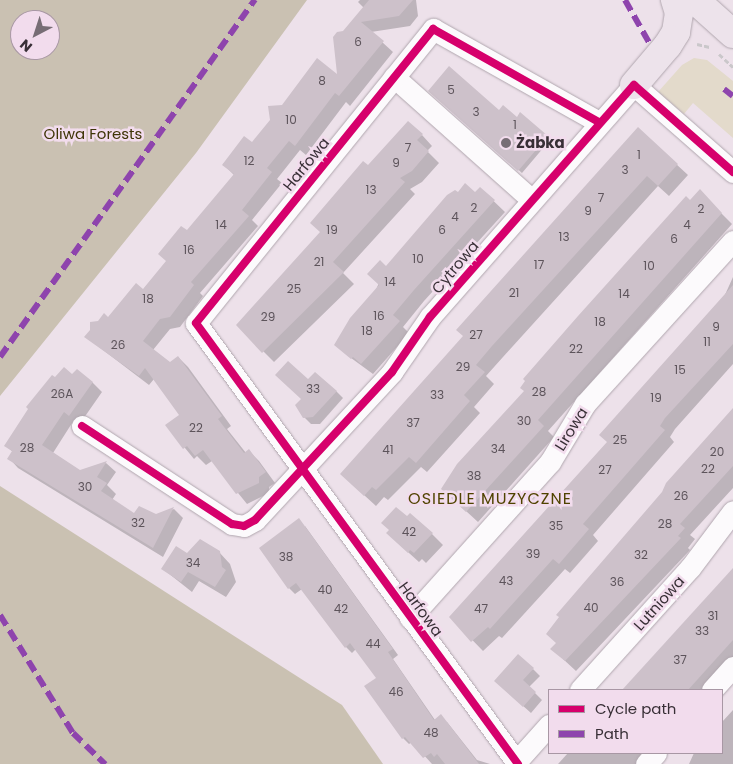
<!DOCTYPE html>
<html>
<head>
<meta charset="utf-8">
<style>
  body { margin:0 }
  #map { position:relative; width:733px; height:764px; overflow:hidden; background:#ede1ea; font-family:Poppins,sans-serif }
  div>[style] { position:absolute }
  .green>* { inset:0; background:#e3dacb }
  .forest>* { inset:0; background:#cac1b2 }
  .shadow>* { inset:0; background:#0003 }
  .building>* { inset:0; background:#cdc1ca }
  .path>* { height:3px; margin-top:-1.5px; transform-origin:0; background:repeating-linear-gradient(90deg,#cac7ca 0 5px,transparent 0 7.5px) }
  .roads { filter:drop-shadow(0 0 1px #b0a6ae) drop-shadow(0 0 1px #b0a6ae) }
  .street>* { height:21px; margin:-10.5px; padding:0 10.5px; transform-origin:10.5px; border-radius:10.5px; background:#fcfafc }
  .primary>* { height:28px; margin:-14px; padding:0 14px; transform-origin:14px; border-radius:14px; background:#ede3eb }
  .quiet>* { height:6px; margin-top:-3px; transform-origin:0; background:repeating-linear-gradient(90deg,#8e44ad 0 12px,transparent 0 18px) }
  .cycleway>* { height:8px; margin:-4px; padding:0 4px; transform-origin:4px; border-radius:4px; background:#d6006c }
  .dots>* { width:14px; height:14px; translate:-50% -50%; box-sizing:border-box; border:2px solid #f2dced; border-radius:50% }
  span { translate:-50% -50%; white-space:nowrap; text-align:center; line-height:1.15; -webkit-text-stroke:5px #f2dced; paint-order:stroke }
  .number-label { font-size:12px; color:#5d545b }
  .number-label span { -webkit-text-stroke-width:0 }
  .park-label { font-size:15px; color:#3e3406 }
  .poi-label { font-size:15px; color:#382f36; font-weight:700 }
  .left { translate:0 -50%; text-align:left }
  .street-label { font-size:15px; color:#382f36 }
  .neighbourhood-label { font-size:16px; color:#504300; letter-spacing:1px }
  .legend { position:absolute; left:548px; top:689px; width:175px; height:65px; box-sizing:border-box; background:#f2dced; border:1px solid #a897a4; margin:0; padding:6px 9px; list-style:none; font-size:15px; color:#382f36 }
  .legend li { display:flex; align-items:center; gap:10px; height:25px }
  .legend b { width:25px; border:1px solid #a897a4 }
  .north { position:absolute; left:10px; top:10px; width:50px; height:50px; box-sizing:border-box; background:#f2dced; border:1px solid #a897a4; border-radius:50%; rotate:220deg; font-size:14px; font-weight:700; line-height:20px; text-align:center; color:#382f36 }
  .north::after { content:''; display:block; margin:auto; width:18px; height:22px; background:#776d75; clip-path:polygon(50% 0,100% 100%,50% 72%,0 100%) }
</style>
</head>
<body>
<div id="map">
  <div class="green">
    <i style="clip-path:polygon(694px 58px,707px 60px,733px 81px,733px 138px,693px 103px,684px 114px,658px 92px,682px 65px)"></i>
  </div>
  <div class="forest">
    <i style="clip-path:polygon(evenodd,0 0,307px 0,196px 153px,0 396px,0 0,20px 20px,50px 20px,50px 50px,20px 50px,20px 20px)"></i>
    <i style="clip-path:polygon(0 486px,342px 705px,383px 764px,0 764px)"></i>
  </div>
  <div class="shadow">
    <i style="clip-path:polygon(360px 0,416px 0,418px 16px,410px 26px,371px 32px,393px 52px,350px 106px,346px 102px,306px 155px,300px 150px,277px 179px,282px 183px,252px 220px,258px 226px,200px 293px,203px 296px,180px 327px,170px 329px,153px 350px,170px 363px,178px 357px,188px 367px,231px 426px,227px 429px,246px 453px,249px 451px,259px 461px,275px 483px,269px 487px,269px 493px,247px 504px,212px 461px,206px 465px,197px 456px,194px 459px,167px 426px,181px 415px,154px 379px,149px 385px,86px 337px,143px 290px,167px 261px,234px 175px,223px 164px,252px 144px,283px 106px,338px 77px,344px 32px,364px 8px,358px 2px)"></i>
    <i style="clip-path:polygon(433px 94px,517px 119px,521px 114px,550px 140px,522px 173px)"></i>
    <i style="clip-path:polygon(638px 129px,688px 175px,669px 196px,658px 186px,503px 357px,486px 376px,494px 384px,474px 407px,480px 413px,427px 472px,421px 467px,388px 500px,384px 497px,376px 506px,352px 484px,464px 337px)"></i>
    <i style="clip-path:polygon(422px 135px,432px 146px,427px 151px,439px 163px,422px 182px,410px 189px,415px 194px,343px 273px,354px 284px,274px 362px,237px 325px,321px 233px,368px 167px)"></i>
    <i style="clip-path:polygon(480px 188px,505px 212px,424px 301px,403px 327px,409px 333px,373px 374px,347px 355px,386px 267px,458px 194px,475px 194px)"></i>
    <i style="clip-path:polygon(690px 202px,710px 202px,732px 224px,548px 431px,554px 437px,478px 522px,454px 500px,525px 392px)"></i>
    <i style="clip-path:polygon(733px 277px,733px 364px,675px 429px,670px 437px,674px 442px,593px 535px,598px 541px,570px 573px,565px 569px,502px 638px,499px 636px,483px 651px,450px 617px,608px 442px,724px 297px)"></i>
    <i style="clip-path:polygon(72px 376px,92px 382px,102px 392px,79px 425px,74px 420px,53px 453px,80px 471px,106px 463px,116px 472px,107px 485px,116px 494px,112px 500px,135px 515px,156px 516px,174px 509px,183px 518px,163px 557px,18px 468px,9px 458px,13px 452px,6px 446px,55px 379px)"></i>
    <i style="clip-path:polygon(309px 381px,336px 391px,343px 398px,320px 424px,311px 424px,304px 417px,302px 399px)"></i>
    <i style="clip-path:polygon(733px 410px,733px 488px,690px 535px,695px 539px,688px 548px,690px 550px,576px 671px,563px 659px)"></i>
    <i style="clip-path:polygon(305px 526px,398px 655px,393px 659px,435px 720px,447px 722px,477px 760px,490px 764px,432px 764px,412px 742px,409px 744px,403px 738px,378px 678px,356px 649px,352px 653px,346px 647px,302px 589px,295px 594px,289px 588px)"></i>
    <i style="clip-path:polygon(390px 531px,432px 534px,443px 545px,426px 563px,422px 559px,419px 562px,399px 544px)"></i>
    <i style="clip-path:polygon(219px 552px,230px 564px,236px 582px,226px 597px,199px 581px,192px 592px,163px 569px)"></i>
    <i style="clip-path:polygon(733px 570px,733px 663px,708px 690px,624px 690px)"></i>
    <i style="clip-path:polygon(533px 669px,540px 676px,529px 687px,542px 700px,531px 713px,503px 688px)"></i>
    <i style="clip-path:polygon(733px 710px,733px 764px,689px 764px,694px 753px,722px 753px,722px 722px)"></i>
    <i style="clip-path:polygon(568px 753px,649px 753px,639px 764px,558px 764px)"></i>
  </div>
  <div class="building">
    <i style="clip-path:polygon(369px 0,413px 0,399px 16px,361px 22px,384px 41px,339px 96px,335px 93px,295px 146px,289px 141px,267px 168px,272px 172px,242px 210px,249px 216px,191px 282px,194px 285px,170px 317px,160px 319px,143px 341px,170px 362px,178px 356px,222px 416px,218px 419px,244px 453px,249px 449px,266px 472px,259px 477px,259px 483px,236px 494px,203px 450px,195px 456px,187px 446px,183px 449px,165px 425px,179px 415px,145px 368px,139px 376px,84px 337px,90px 330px,90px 322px,98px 321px,104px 313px,108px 317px,136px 283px,143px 289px,166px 261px,158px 254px,181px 226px,187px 230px,234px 174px,222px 165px,244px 136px,252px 142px,270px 120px,268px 106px,282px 105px,317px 58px,337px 74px,333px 37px,337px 32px,343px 31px)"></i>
    <i style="clip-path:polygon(449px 66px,499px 110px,503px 105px,517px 117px,520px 112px,548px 136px,518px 171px,428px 91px)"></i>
    <i style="clip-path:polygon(408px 121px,423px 134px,417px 140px,429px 151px,412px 171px,400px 178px,405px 182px,333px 262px,344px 272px,262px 353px,236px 325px,320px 232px,310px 223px,363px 161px,368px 165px)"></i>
    <i style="clip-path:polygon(638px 127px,678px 164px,658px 186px,647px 176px,492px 346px,476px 365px,485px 372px,464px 395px,470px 401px,416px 463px,409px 457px,376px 490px,372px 487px,364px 496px,340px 474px,463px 336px,456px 330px)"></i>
    <i style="clip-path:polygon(465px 183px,475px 192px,480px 187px,495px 200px,414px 290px,393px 315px,400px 321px,361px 364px,353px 357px,351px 359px,334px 345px,350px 318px,379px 285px,367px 274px,380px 260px,386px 266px,447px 195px,455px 190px,458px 192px)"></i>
    <i style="clip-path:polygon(700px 189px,722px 213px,538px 420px,544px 426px,466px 512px,441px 489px,457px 464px,524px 391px,520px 388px,525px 381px,523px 379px,578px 316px,686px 196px,690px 200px)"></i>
    <i style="clip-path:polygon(733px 285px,733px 344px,665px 418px,660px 426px,665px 430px,583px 524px,589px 529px,559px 564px,553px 559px,490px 629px,488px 627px,471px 642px,449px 617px,607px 442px,599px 435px)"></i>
    <i style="clip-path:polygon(288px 361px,308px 379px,315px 372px,337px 391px,313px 417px,303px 418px,295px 405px,301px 399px,275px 375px)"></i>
    <i style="clip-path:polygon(64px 367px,72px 374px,77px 369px,93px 382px,69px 416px,64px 412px,42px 445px,80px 470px,107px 461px,97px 477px,107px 483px,101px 491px,134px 513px,139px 506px,156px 514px,174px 507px,153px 548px,7px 459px,12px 451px,4px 446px,28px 409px,26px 407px,52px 375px,55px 377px)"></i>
    <i style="clip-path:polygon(733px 408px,733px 466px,680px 524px,685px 528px,678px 536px,681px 538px,565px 661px,550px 649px,556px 643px,546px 634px,559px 617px,556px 615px,662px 492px,666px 483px)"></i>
    <i style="clip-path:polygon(396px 507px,407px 516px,410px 513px,433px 533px,414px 553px,410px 550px,408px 553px,386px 533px,389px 530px,381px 523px)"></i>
    <i style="clip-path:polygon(299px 518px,393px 649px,388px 652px,434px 720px,441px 714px,479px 764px,445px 764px,437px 754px,434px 757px,431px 753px,423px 758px,405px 737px,402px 739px,364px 686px,376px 678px,350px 643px,345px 648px,296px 583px,288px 589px,259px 548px)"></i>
    <i style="clip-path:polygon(200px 539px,220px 551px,222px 567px,226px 570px,215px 587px,188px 572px,181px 582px,161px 569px,176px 546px,187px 553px)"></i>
    <i style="clip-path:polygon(733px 568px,733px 640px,688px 690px,622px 690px)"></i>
    <i style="clip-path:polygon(518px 654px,534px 668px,523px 680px,536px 692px,523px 707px,494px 681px)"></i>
  </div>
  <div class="path">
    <i style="left:697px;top:44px;width:13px;rotate:13deg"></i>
    <i style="left:719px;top:54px;width:19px;rotate:43deg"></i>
  </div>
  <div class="roads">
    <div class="street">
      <i style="left:394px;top:77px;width:183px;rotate:41.7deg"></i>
      <i style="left:82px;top:426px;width:179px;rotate:33.2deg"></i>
      <i style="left:232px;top:524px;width:12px;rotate:9deg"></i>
      <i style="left:244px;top:526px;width:13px;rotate:-29deg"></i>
      <i style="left:255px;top:520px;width:202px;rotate:-47.2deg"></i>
      <i style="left:392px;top:372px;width:67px;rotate:-55.4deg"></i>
      <i style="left:430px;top:317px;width:309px;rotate:-48.7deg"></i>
      <i style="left:634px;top:85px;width:132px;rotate:41.3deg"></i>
      <i style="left:410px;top:618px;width:210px;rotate:-48.1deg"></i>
      <i style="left:550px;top:462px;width:68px;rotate:-58.9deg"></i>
      <i style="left:585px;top:404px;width:220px;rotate:-47.8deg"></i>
      <i style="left:580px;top:690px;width:164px;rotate:-48deg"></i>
      <i style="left:690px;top:568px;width:71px;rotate:-53deg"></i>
      <i style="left:712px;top:690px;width:31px;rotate:-48deg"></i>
      <i style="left:516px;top:762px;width:50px;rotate:-48.3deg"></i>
      <i style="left:518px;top:764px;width:546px;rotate:-126.14deg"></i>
      <i style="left:196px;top:323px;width:378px;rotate:-51.1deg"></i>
      <i style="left:433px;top:29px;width:190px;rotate:29.3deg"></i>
      <i style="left:646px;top:764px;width:15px;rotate:-48deg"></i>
    </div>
    <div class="primary">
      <i style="left:695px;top:0;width:51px;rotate:41.8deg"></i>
      <i style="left:634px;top:85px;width:52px;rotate:-49.6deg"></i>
      <i style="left:668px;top:45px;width:15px;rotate:-58deg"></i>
      <i style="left:676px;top:32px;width:19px;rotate:-81deg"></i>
      <i style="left:679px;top:13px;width:14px;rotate:-107deg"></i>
    </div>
  </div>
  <div class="quiet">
    <i style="left:625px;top:0;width:53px;rotate:60.5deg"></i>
    <i style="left:724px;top:89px;width:11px;rotate:38deg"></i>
    <i style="left:0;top:357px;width:439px;rotate:-54.5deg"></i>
    <i style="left:0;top:615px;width:139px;rotate:58.3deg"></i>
    <i style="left:73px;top:733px;width:45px;rotate:44.1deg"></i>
  </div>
  <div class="cycleway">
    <i style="left:82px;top:426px;width:179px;rotate:33.2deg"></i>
    <i style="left:232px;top:524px;width:12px;rotate:9deg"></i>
    <i style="left:244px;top:526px;width:13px;rotate:-29deg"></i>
    <i style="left:255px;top:520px;width:202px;rotate:-47.2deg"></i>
    <i style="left:392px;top:372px;width:67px;rotate:-55.4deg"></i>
    <i style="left:430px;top:317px;width:309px;rotate:-48.7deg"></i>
    <i style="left:634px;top:85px;width:132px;rotate:41.3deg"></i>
    <i style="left:518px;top:764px;width:546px;rotate:-126.14deg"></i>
    <i style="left:196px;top:323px;width:378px;rotate:-51.1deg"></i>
    <i style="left:433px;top:29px;width:190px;rotate:29.3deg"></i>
  </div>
  <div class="dots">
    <i style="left:506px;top:143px;background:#776d75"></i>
  </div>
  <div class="number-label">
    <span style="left:358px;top:42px">6</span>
    <span style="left:322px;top:81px">8</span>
    <span style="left:451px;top:90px">5</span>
    <span style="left:476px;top:112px">3</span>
    <span style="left:291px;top:120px">10</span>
    <span style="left:515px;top:125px">1</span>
    <span style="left:408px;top:148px">7</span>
    <span style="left:639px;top:155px">1</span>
    <span style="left:249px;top:161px">12</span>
    <span style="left:396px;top:163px">9</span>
    <span style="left:625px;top:170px">3</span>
    <span style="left:371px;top:190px">13</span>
    <span style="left:601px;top:198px">7</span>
    <span style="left:474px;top:208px">2</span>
    <span style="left:701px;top:209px">2</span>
    <span style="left:588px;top:211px">9</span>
    <span style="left:455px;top:217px">4</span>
    <span style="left:221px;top:225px">14</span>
    <span style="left:687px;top:225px">4</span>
    <span style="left:332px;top:230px">19</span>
    <span style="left:442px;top:230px">6</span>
    <span style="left:564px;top:237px">13</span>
    <span style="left:674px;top:239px">6</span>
    <span style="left:189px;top:250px">16</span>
    <span style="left:418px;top:259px">10</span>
    <span style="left:319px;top:262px">21</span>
    <span style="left:539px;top:265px">17</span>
    <span style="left:649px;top:266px">10</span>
    <span style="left:390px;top:282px">14</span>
    <span style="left:294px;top:289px">25</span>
    <span style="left:514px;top:293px">21</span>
    <span style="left:624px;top:294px">14</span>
    <span style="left:148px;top:299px">18</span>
    <span style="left:379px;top:316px">16</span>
    <span style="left:268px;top:317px">29</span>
    <span style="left:600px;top:322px">18</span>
    <span style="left:716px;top:327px">9</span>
    <span style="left:367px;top:331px">18</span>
    <span style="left:476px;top:335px">27</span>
    <span style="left:707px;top:342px">11</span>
    <span style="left:118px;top:345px">26</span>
    <span style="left:576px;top:349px">22</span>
    <span style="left:463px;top:367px">29</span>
    <span style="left:680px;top:370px">15</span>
    <span style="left:313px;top:389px">33</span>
    <span style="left:539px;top:392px">28</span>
    <span style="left:62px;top:394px">26A</span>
    <span style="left:437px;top:395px">33</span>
    <span style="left:656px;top:398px">19</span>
    <span style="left:524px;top:421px">30</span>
    <span style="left:413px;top:423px">37</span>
    <span style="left:196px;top:428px">22</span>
    <span style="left:620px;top:440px">25</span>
    <span style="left:27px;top:448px">28</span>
    <span style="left:498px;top:449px">34</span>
    <span style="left:388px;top:450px">41</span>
    <span style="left:717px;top:452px">20</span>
    <span style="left:708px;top:469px">22</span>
    <span style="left:605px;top:470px">27</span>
    <span style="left:474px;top:476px">38</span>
    <span style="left:85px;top:487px">30</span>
    <span style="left:681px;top:496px">26</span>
    <span style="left:138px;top:523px">32</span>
    <span style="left:665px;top:524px">28</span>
    <span style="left:556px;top:526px">35</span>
    <span style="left:409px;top:532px">42</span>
    <span style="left:533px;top:554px">39</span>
    <span style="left:641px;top:555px">32</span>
    <span style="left:286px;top:557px">38</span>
    <span style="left:193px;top:563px">34</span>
    <span style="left:506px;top:581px">43</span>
    <span style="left:617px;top:582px">36</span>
    <span style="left:325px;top:590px">40</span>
    <span style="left:591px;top:608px">40</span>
    <span style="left:341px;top:609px">42</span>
    <span style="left:481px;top:609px">47</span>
    <span style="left:713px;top:616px">31</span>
    <span style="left:702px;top:631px">33</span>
    <span style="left:373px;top:644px">44</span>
    <span style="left:680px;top:660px">37</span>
    <span style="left:396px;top:692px">46</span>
    <span style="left:431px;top:733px">48</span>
  </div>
  <div class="park-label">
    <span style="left:93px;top:134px">Oliwa Forests</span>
  </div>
  <div class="poi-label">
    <span class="left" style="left:516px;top:143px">Żabka</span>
  </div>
  <div class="street-label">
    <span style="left:306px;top:164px;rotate:-51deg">Harfowa</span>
    <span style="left:455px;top:267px;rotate:-50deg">Cytrowa</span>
    <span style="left:571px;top:429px;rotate:-58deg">Lirowa</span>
    <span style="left:659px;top:603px;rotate:-48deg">Lutniowa</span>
    <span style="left:421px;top:609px;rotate:54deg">Harfowa</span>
  </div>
  <div class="neighbourhood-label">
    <span style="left:490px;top:499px">OSIEDLE MUZYCZNE</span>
  </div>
  <ul class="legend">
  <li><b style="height:6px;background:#d6006c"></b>Cycle path</li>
  <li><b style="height:6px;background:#8e44ad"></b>Path</li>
  </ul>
  <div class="north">N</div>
</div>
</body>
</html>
